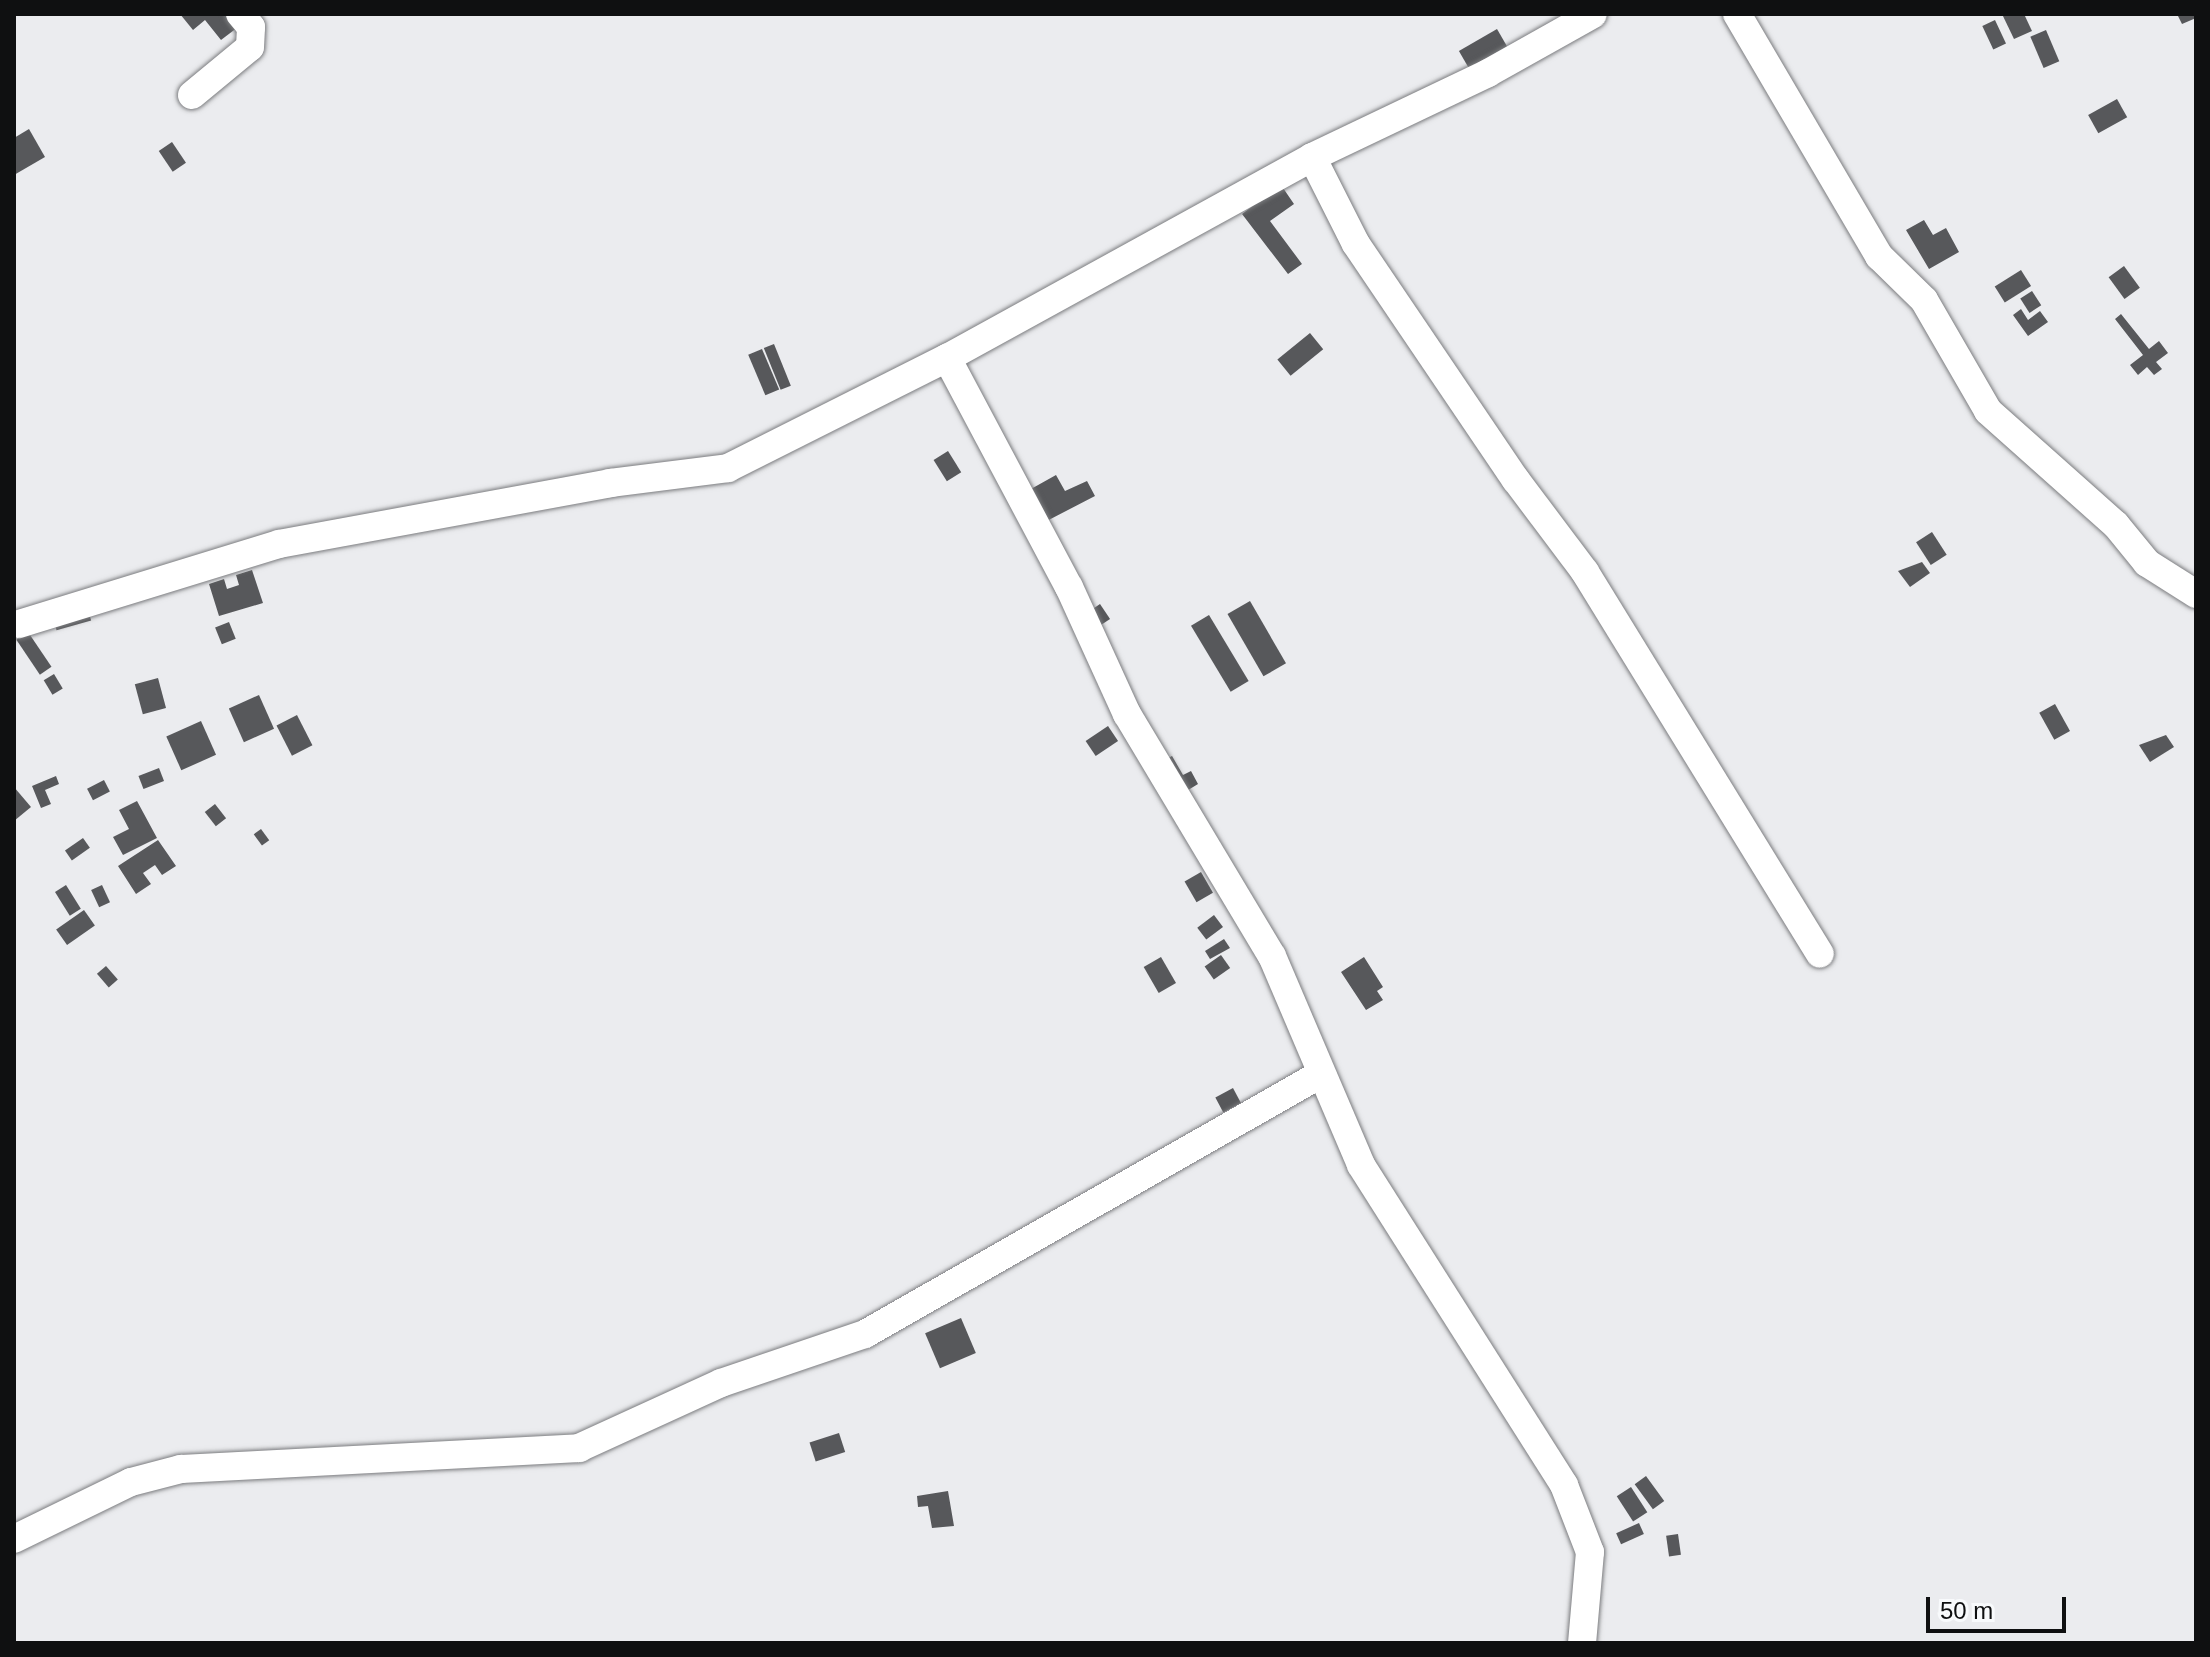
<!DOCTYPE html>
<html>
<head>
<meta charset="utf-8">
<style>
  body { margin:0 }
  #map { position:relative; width:2210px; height:1657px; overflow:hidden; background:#ebecef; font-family:Arial,sans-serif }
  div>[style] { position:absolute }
  .building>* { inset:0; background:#57585b; transform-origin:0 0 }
  .roads { filter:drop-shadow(0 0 2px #7b7c7f) drop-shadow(0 0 2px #7b7c7f) }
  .minor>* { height:28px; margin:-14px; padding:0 14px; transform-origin:14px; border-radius:14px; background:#fff }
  span { translate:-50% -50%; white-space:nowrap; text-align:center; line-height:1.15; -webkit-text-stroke:8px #f8fafc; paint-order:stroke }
  .frame { position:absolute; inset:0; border:16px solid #0f1011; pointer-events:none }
  .scale { position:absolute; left:1926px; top:1597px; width:140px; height:36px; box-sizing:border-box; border:4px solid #0f1011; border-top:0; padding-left:10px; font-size:24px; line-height:28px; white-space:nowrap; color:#0f1011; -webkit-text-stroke:6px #f8fafc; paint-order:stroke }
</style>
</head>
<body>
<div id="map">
  <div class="building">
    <i style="clip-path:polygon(180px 14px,234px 14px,242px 24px,221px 40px,205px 20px,193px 30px)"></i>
    <i style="clip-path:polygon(2002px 14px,2024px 14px,2032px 31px,2014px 39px)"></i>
    <i style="clip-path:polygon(2177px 14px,2196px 14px,2196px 18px,2182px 24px)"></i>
    <i style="left:1995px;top:20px;width:26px;height:14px;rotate:65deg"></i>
    <i style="left:1497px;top:29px;width:22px;height:44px;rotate:60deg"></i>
    <i style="left:2046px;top:30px;width:34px;height:17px;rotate:67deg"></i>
    <i style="left:2117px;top:99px;width:21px;height:33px;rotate:61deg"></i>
    <i style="clip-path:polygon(29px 129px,45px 157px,14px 175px,14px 138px)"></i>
    <i style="left:172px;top:142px;width:25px;height:16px;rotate:56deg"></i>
    <i style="clip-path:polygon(1281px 185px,1294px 204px,1270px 221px,1302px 264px,1288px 274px,1242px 214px)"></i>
    <i style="clip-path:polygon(1924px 220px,1933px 235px,1946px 228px,1959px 252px,1929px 269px,1906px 230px)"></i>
    <i style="left:2124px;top:266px;width:27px;height:19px;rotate:54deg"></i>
    <i style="left:2021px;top:270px;width:19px;height:31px;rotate:58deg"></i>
    <i style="left:2032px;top:291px;width:17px;height:14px;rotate:57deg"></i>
    <i style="clip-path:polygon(2021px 309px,2028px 320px,2040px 311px,2048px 322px,2028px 336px,2013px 315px)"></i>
    <i style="clip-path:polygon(2121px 314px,2149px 349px,2159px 341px,2168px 353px,2156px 362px,2162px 369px,2154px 375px,2147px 367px,2138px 375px,2130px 365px,2143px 355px,2115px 319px)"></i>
    <i style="left:1310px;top:333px;width:21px;height:42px;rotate:51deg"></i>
    <i style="left:774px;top:344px;width:45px;height:11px;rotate:68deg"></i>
    <i style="left:762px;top:349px;width:44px;height:15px;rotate:67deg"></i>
    <i style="left:948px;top:451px;width:25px;height:17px;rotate:58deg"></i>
    <i style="clip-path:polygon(1056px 475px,1065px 491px,1087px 481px,1095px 496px,1039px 525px,1022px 494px)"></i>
    <i style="left:1932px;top:532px;width:27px;height:19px;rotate:57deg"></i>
    <i style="clip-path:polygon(1922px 562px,1930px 573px,1910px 587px,1898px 571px)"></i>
    <i style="clip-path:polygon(252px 570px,263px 603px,219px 616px,209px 584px,224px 579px,227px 589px,239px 585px,236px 575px)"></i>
    <i style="left:1250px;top:601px;width:72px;height:26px;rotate:60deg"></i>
    <i style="left:1100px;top:604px;width:18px;height:11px;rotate:56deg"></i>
    <i style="left:87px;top:606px;width:15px;height:36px;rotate:74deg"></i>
    <i style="left:1209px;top:615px;width:77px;height:21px;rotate:59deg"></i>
    <i style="left:229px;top:622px;width:18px;height:15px;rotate:68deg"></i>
    <i style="left:28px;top:632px;width:42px;height:14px;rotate:56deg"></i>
    <i style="left:54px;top:674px;width:17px;height:12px;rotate:59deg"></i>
    <i style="left:158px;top:678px;width:31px;height:24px;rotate:75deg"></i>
    <i style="left:259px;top:695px;width:37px;height:33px;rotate:66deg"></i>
    <i style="left:2055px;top:704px;width:31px;height:18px;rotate:61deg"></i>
    <i style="left:297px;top:715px;width:34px;height:23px;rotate:63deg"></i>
    <i style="left:201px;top:721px;width:37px;height:38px;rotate:66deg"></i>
    <i style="left:1108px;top:726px;width:18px;height:27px;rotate:56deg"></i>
    <i style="clip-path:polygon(2166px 735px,2174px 747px,2150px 762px,2139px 745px)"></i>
    <i style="clip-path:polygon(1172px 756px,1183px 775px,1191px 771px,1198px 784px,1180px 795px,1161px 762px)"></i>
    <i style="left:159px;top:768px;width:14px;height:22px;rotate:69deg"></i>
    <i style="clip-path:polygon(56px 776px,59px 784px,45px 790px,51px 804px,41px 808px,32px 786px)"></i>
    <i style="left:104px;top:780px;width:13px;height:19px;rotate:63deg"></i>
    <i style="clip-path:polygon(14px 787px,31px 807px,14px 821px)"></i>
    <i style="clip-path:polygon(137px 801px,157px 838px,123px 855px,113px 837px,129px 829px,119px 810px)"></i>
    <i style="left:215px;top:804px;width:18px;height:13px;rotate:52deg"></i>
    <i style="left:261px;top:829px;width:14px;height:9px;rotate:54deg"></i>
    <i style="left:83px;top:838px;width:12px;height:22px;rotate:55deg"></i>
    <i style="clip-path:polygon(158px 840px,176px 866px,162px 875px,155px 865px,143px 873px,151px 884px,136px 894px,118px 866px)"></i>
    <i style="left:1201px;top:872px;width:24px;height:19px;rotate:60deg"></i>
    <i style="left:66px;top:885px;width:28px;height:13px;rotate:58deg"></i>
    <i style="left:102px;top:885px;width:19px;height:12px;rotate:65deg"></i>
    <i style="left:84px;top:910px;width:19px;height:34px;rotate:55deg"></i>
    <i style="left:1214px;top:915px;width:15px;height:21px;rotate:53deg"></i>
    <i style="clip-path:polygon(1224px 939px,1230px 948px,1210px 959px,1205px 951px)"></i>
    <i style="left:1221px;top:955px;width:16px;height:20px;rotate:55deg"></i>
    <i style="left:1161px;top:957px;width:30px;height:20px;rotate:60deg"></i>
    <i style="clip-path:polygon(1364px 957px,1383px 987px,1377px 991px,1383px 1000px,1366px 1010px,1341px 972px)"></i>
    <i style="left:106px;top:966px;width:18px;height:12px;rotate:49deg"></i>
    <i style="left:1233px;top:1088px;width:17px;height:20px;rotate:62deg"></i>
    <i style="left:961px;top:1318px;width:38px;height:39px;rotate:67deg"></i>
    <i style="left:839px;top:1433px;width:20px;height:31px;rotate:72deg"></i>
    <i style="left:1646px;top:1476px;width:31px;height:14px;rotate:54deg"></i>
    <i style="left:1631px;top:1487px;width:30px;height:17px;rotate:57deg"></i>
    <i style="clip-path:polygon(948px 1491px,954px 1526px,932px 1528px,928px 1506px,918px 1507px,917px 1496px)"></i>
    <i style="left:1639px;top:1523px;width:12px;height:25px;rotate:66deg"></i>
    <i style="left:1678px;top:1534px;width:21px;height:12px;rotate:82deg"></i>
  </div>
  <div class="roads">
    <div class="minor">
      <i style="left:1737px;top:14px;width:281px;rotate:59.6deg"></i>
      <i style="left:1879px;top:256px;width:63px;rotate:44.4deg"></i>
      <i style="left:1924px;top:300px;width:128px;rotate:60deg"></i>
      <i style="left:1988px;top:411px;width:171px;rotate:41.7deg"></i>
      <i style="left:2116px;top:525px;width:49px;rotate:50.8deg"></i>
      <i style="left:2147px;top:563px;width:58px;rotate:32.3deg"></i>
      <i style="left:192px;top:95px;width:75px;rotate:-39.6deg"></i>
      <i style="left:250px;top:47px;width:20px;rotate:-87deg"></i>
      <i style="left:251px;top:27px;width:17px;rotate:-130deg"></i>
      <i style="left:1312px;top:157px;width:97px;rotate:63.2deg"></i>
      <i style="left:1356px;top:244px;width:285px;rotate:55.9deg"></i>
      <i style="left:1516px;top:480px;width:115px;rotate:53.1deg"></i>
      <i style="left:1585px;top:572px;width:448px;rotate:58.4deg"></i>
      <i style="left:947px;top:358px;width:417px;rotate:-28.8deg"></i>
      <i style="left:1312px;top:157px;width:195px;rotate:-25.5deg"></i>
      <i style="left:1488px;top:73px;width:120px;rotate:-29.3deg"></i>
      <i style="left:19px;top:624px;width:272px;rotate:-17.1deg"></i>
      <i style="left:279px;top:544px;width:337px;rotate:-10.4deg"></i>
      <i style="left:610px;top:483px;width:119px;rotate:-7.2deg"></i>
      <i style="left:728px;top:468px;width:245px;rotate:-26.7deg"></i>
      <i style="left:947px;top:358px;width:259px;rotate:62deg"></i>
      <i style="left:1069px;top:587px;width:140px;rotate:65.5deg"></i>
      <i style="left:1127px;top:714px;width:282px;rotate:59.1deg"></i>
      <i style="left:1272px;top:956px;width:227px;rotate:66.9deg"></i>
      <i style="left:1361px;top:1165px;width:379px;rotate:57.6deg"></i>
      <i style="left:1564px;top:1485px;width:72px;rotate:68.8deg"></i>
      <i style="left:1590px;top:1552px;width:91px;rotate:95deg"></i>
      <i style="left:14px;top:1539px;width:130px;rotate:-26deg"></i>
      <i style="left:131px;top:1482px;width:52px;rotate:-14.6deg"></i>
      <i style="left:181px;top:1469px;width:399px;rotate:-3deg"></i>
      <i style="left:579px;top:1448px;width:156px;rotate:-24.6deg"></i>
      <i style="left:721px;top:1383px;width:152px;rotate:-18.8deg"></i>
      <i style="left:865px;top:1334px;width:523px;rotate:-29.7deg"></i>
    </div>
  </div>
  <div class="frame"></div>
  <div class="scale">50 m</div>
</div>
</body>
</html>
